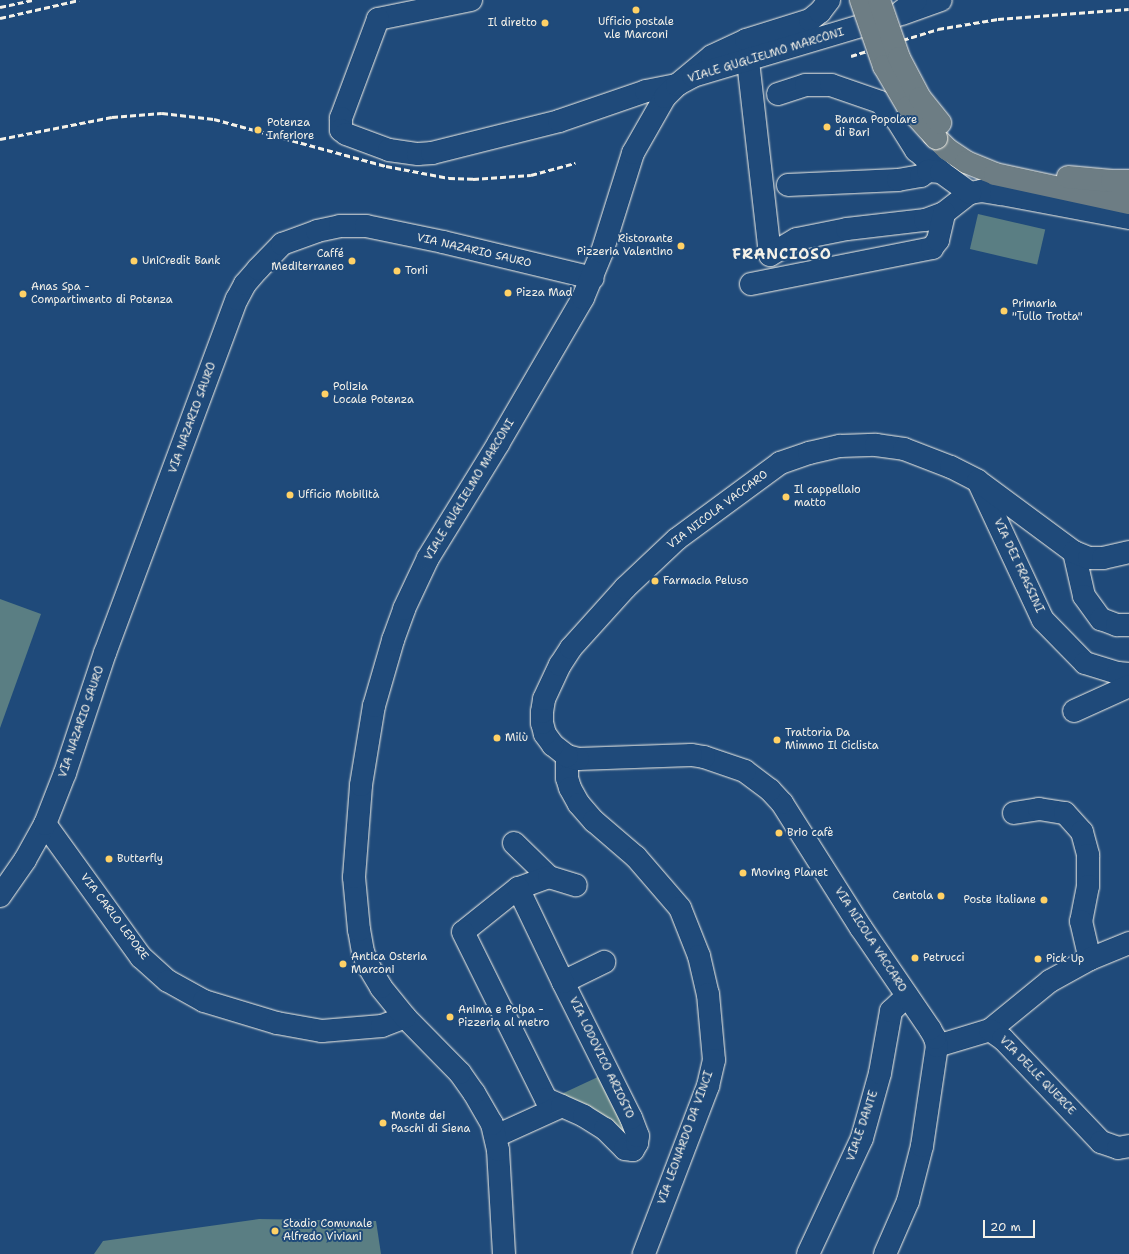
<!DOCTYPE html>
<html>
<head>
<meta charset="utf-8">
<style>
  body { margin:0 }
  #map { position:relative; width:1129px; height:1254px; overflow:hidden; background:#1f4a7a; font-family:"Shantell Sans",sans-serif }
  div>[style] { position:absolute }
  .green>* { inset:0; background:#5a7e83; transform-origin:0 0 }
  .roads { filter:drop-shadow(0 0 1px #f4f1e8) drop-shadow(0 0 1px #f4f1e8) }
  .minor>* { height:22px; margin:-11px; padding:0 11px; transform-origin:11px; border-radius:11px; background:#1f4a7a }
  .major>* { height:22px; margin:-11px; padding:0 11px; transform-origin:11px; border-radius:11px; background:#6d7d84 }
  .rail>* { height:3px; margin-top:-1.5px; transform-origin:0; background:repeating-linear-gradient(90deg,#f4f1e8 0 6px,transparent 0 9px) }
  .bridges { filter:drop-shadow(0 0 1px #f4f1e8) drop-shadow(0 0 1px #f4f1e8) }
  .major-bridge>* { height:22px; margin:-11px; padding:0 11px; transform-origin:11px; border-radius:11px; background:#6d7d84 }
  .dots>* { width:11px; height:11px; translate:-50% -50%; box-sizing:border-box; border:2px solid #1f4a7a; border-radius:50% }
  span { translate:-50% -50%; white-space:nowrap; text-align:center; line-height:1.15; -webkit-text-stroke:4px #1f4a7a; paint-order:stroke }
  .poi-label { font-size:11px; color:#f4f1e8 }
  .right { translate:-100% -50%; text-align:right }
  .left { translate:0 -50%; text-align:left }
  .street-label { font-size:11px; color:#f4f1e8 }
  .district-label { font-size:15px; color:#f4f1e8; font-weight:700; letter-spacing:1px }
  .scale { position:absolute; left:983px; top:1220px; width:52px; height:18px; box-sizing:border-box; border:2px solid #f4f1e8; border-top:0; padding-left:5px; font-size:12px; line-height:14px; white-space:nowrap; color:#f4f1e8; -webkit-text-stroke:3px #1f4a7a; paint-order:stroke }
</style>
</head>
<body>
<div id="map">
  <div class="green">
    <i style="left:978px;top:214px;width:69px;height:36px;rotate:13deg"></i>
    <i style="clip-path:polygon(0 599px,41px 614px,0 728px)"></i>
    <i style="clip-path:polygon(600px 1076px,623px 1116px,627px 1140px,555px 1097px)"></i>
    <i style="clip-path:polygon(259px 1219px,376px 1221px,381px 1254px,94px 1254px,103px 1241px)"></i>
  </div>
  <div class="roads">
    <div class="minor">
      <i style="left:471px;top:0;width:95px;rotate:168.5deg"></i>
      <i style="left:378px;top:19px;width:106px;rotate:110.5deg"></i>
      <i style="left:341px;top:118px;width:12px;rotate:90deg"></i>
      <i style="left:341px;top:130px;width:6px;rotate:39deg"></i>
      <i style="left:346px;top:134px;width:46px;rotate:20.4deg"></i>
      <i style="left:389px;top:150px;width:29px;rotate:8deg"></i>
      <i style="left:418px;top:154px;width:14px;rotate:-4deg"></i>
      <i style="left:432px;top:153px;width:131px;rotate:-14.1deg"></i>
      <i style="left:559px;top:121px;width:92px;rotate:-19deg"></i>
      <i style="left:646px;top:91px;width:32px;rotate:-11deg"></i>
      <i style="left:677px;top:85px;width:45px;rotate:-39.6deg"></i>
      <i style="left:712px;top:56px;width:38px;rotate:-25deg"></i>
      <i style="left:746px;top:40px;width:67px;rotate:-17.4deg"></i>
      <i style="left:810px;top:20px;width:13px;rotate:-39deg"></i>
      <i style="left:820px;top:12px;width:15px;rotate:-53deg"></i>
      <i style="left:902px;top:14px;width:41px;rotate:-19.7deg"></i>
      <i style="left:748px;top:61px;width:195px;rotate:83.5deg"></i>
      <i style="left:770px;top:255px;width:31px;rotate:-31deg"></i>
      <i style="left:797px;top:239px;width:51px;rotate:-11.3deg"></i>
      <i style="left:847px;top:229px;width:79px;rotate:-6.6deg"></i>
      <i style="left:925px;top:220px;width:20px;rotate:-20deg"></i>
      <i style="left:944px;top:213px;width:33px;rotate:-38deg"></i>
      <i style="left:970px;top:193px;width:11px;rotate:-10deg"></i>
      <i style="left:981px;top:191px;width:20px;rotate:9deg"></i>
      <i style="left:1001px;top:194px;width:130px;rotate:10.6deg"></i>
      <i style="left:778px;top:94px;width:29px;rotate:-18deg"></i>
      <i style="left:806px;top:85px;width:25px"></i>
      <i style="left:831px;top:85px;width:52px;rotate:19.1deg"></i>
      <i style="left:880px;top:102px;width:25px;rotate:47deg"></i>
      <i style="left:897px;top:120px;width:36px;rotate:58deg"></i>
      <i style="left:916px;top:150px;width:33px;rotate:41deg"></i>
      <i style="left:788px;top:185px;width:110px;rotate:-2.6deg"></i>
      <i style="left:898px;top:180px;width:23px;rotate:-10deg"></i>
      <i style="left:921px;top:176px;width:9px;rotate:-36deg"></i>
      <i style="left:928px;top:171px;width:13px;rotate:4deg"></i>
      <i style="left:941px;top:172px;width:36px;rotate:36deg"></i>
      <i style="left:751px;top:284px;width:185px;rotate:-11.2deg"></i>
      <i style="left:932px;top:248px;width:10px;rotate:-53deg"></i>
      <i style="left:938px;top:240px;width:28px;rotate:-77deg"></i>
      <i style="left:979px;top:483px;width:151px;rotate:65deg"></i>
      <i style="left:1043px;top:620px;width:60px;rotate:45.7deg"></i>
      <i style="left:1085px;top:663px;width:34px;rotate:17deg"></i>
      <i style="left:1118px;top:673px;width:11px;rotate:5deg"></i>
      <i style="left:1074px;top:552px;width:45px;rotate:77.2deg"></i>
      <i style="left:1084px;top:596px;width:29px;rotate:54deg"></i>
      <i style="left:1101px;top:619px;width:17px;rotate:21deg"></i>
      <i style="left:1117px;top:625px;width:12px"></i>
      <i style="left:1074px;top:711px;width:60px;rotate:-24.4deg"></i>
      <i style="left:567px;top:756px;width:22px;rotate:90deg"></i>
      <i style="left:567px;top:778px;width:10px;rotate:73deg"></i>
      <i style="left:570px;top:788px;width:18px;rotate:61deg"></i>
      <i style="left:579px;top:804px;width:23px;rotate:49deg"></i>
      <i style="left:594px;top:821px;width:55px;rotate:40.6deg"></i>
      <i style="left:636px;top:857px;width:67px;rotate:49.2deg"></i>
      <i style="left:680px;top:908px;width:52px;rotate:68.4deg"></i>
      <i style="left:699px;top:956px;width:39px;rotate:77deg"></i>
      <i style="left:708px;top:994px;width:66px;rotate:84.8deg"></i>
      <i style="left:714px;top:1060px;width:27px;rotate:103deg"></i>
      <i style="left:708px;top:1086px;width:180px;rotate:110.9deg"></i>
      <i style="left:1014px;top:813px;width:25px;rotate:-9deg"></i>
      <i style="left:1039px;top:809px;width:26px;rotate:9deg"></i>
      <i style="left:1065px;top:813px;width:25px;rotate:48deg"></i>
      <i style="left:1082px;top:832px;width:24px;rotate:75deg"></i>
      <i style="left:1088px;top:855px;width:31px;rotate:90deg"></i>
      <i style="left:1088px;top:886px;width:36px;rotate:101deg"></i>
      <i style="left:1081px;top:921px;width:39px;rotate:77deg"></i>
      <i style="left:45px;top:824px;width:164px;rotate:54.2deg"></i>
      <i style="left:141px;top:957px;width:36px;rotate:42deg"></i>
      <i style="left:168px;top:981px;width:41px;rotate:29.1deg"></i>
      <i style="left:204px;top:1001px;width:76px;rotate:16.8deg"></i>
      <i style="left:277px;top:1023px;width:46px;rotate:10.1deg"></i>
      <i style="left:322px;top:1031px;width:60px;rotate:-4.8deg"></i>
      <i style="left:382px;top:1026px;width:25px;rotate:-21deg"></i>
      <i style="left:514px;top:843px;width:49px;rotate:44.2deg"></i>
      <i style="left:549px;top:877px;width:33px;rotate:160deg"></i>
      <i style="left:518px;top:888px;width:70px;rotate:141.3deg"></i>
      <i style="left:463px;top:932px;width:186px;rotate:63.6deg"></i>
      <i style="left:546px;top:1099px;width:17px;rotate:24deg"></i>
      <i style="left:549px;top:877px;width:28px;rotate:17deg"></i>
      <i style="left:0;top:896px;width:44px;rotate:-55.2deg"></i>
      <i style="left:25px;top:860px;width:41px;rotate:-60.9deg"></i>
      <i style="left:45px;top:824px;width:55px;rotate:-68.6deg"></i>
      <i style="left:65px;top:773px;width:126px;rotate:-71.6deg"></i>
      <i style="left:105px;top:653px;width:378px;rotate:-69.6deg"></i>
      <i style="left:237px;top:299px;width:17px;rotate:-62deg"></i>
      <i style="left:245px;top:284px;width:20px;rotate:-49deg"></i>
      <i style="left:258px;top:269px;width:35px;rotate:-46deg"></i>
      <i style="left:282px;top:244px;width:37px;rotate:-20deg"></i>
      <i style="left:317px;top:231px;width:24px;rotate:-12deg"></i>
      <i style="left:340px;top:226px;width:26px"></i>
      <i style="left:366px;top:226px;width:79px;rotate:11.7deg"></i>
      <i style="left:443px;top:242px;width:154px;rotate:13.5deg"></i>
      <i style="left:563px;top:982px;width:46px;rotate:-26deg"></i>
      <i style="left:990px;top:1030px;width:77px;rotate:-39.2deg"></i>
      <i style="left:1050px;top:981px;width:46px;rotate:-28.8deg"></i>
      <i style="left:1090px;top:959px;width:42px;rotate:-22.3deg"></i>
      <i style="left:937px;top:1046px;width:55px;rotate:-16.8deg"></i>
      <i style="left:990px;top:1030px;width:16px;rotate:35deg"></i>
      <i style="left:1003px;top:1039px;width:142px;rotate:46.4deg"></i>
      <i style="left:1101px;top:1142px;width:18px;rotate:19deg"></i>
      <i style="left:1118px;top:1148px;width:11px;rotate:-10deg"></i>
      <i style="left:496px;top:1136px;width:72px;rotate:-24.4deg"></i>
      <i style="left:562px;top:1106px;width:24px;rotate:24deg"></i>
      <i style="left:584px;top:1116px;width:25px;rotate:32deg"></i>
      <i style="left:605px;top:1129px;width:28px;rotate:45deg"></i>
      <i style="left:625px;top:1149px;width:8px;rotate:7deg"></i>
      <i style="left:633px;top:1150px;width:8px;rotate:-60deg"></i>
      <i style="left:637px;top:1143px;width:7px;rotate:-82deg"></i>
      <i style="left:638px;top:1136px;width:19px;rotate:-111deg"></i>
      <i style="left:631px;top:1118px;width:152px;rotate:-116.6deg"></i>
      <i style="left:563px;top:982px;width:104px;rotate:-115.6deg"></i>
      <i style="left:504px;top:1254px;width:104px;rotate:-93.3deg"></i>
      <i style="left:498px;top:1150px;width:27px;rotate:-103deg"></i>
      <i style="left:492px;top:1124px;width:36px;rotate:-120deg"></i>
      <i style="left:474px;top:1093px;width:24px;rotate:-125deg"></i>
      <i style="left:460px;top:1073px;width:78px;rotate:-134.5deg"></i>
      <i style="left:405px;top:1017px;width:38px;rotate:-129deg"></i>
      <i style="left:381px;top:987px;width:23px;rotate:-121deg"></i>
      <i style="left:369px;top:967px;width:16px;rotate:-112deg"></i>
      <i style="left:363px;top:952px;width:22px;rotate:-100deg"></i>
      <i style="left:359px;top:930px;width:53px;rotate:-95.4deg"></i>
      <i style="left:354px;top:877px;width:92px;rotate:-85.6deg"></i>
      <i style="left:361px;top:785px;width:80px;rotate:-80.7deg"></i>
      <i style="left:374px;top:706px;width:69px;rotate:-73.9deg"></i>
      <i style="left:393px;top:640px;width:33px;rotate:-70deg"></i>
      <i style="left:404px;top:609px;width:56px;rotate:-64.8deg"></i>
      <i style="left:428px;top:558px;width:134px;rotate:-58.4deg"></i>
      <i style="left:498px;top:444px;width:169px;rotate:-59.8deg"></i>
      <i style="left:583px;top:298px;width:50px;rotate:-67.6deg"></i>
      <i style="left:602px;top:252px;width:104px;rotate:-72.6deg"></i>
      <i style="left:633px;top:153px;width:64px;rotate:-60.3deg"></i>
      <i style="left:665px;top:97px;width:17px;rotate:-45deg"></i>
      <i style="left:677px;top:85px;width:18px;rotate:-29deg"></i>
      <i style="left:693px;top:76px;width:213px;rotate:-16.6deg"></i>
      <i style="left:897px;top:15px;width:24px;rotate:-38deg"></i>
      <i style="left:808px;top:1254px;width:128px;rotate:-65deg"></i>
      <i style="left:862px;top:1138px;width:67px;rotate:-74.5deg"></i>
      <i style="left:880px;top:1073px;width:63px;rotate:-79.9deg"></i>
      <i style="left:891px;top:1011px;width:22px;rotate:-43deg"></i>
      <i style="left:885px;top:1254px;width:58px;rotate:-66.5deg"></i>
      <i style="left:908px;top:1201px;width:57px;rotate:-75.7deg"></i>
      <i style="left:922px;top:1146px;width:101px;rotate:-81.5deg"></i>
      <i style="left:937px;top:1046px;width:8px;rotate:-104deg"></i>
      <i style="left:935px;top:1038px;width:10px;rotate:-119deg"></i>
      <i style="left:930px;top:1029px;width:122px;rotate:-124.3deg"></i>
      <i style="left:861px;top:928px;width:148px;rotate:-122.3deg"></i>
      <i style="left:782px;top:803px;width:18px;rotate:-133deg"></i>
      <i style="left:770px;top:790px;width:31px;rotate:-143deg"></i>
      <i style="left:745px;top:771px;width:43px;rotate:-161.1deg"></i>
      <i style="left:704px;top:757px;width:13px;rotate:-171deg"></i>
      <i style="left:691px;top:755px;width:113px;rotate:178deg"></i>
      <i style="left:578px;top:759px;width:11px;rotate:-165deg"></i>
      <i style="left:567px;top:756px;width:18px;rotate:-142deg"></i>
      <i style="left:553px;top:745px;width:14px;rotate:-126deg"></i>
      <i style="left:545px;top:734px;width:11px;rotate:-105deg"></i>
      <i style="left:542px;top:723px;width:11px;rotate:-90deg"></i>
      <i style="left:542px;top:712px;width:13px;rotate:-81deg"></i>
      <i style="left:544px;top:699px;width:38px;rotate:-65deg"></i>
      <i style="left:560px;top:665px;width:20px;rotate:-57deg"></i>
      <i style="left:571px;top:648px;width:81px;rotate:-48deg"></i>
      <i style="left:625px;top:588px;width:71px;rotate:-43.3deg"></i>
      <i style="left:677px;top:539px;width:128px;rotate:-36.4deg"></i>
      <i style="left:780px;top:463px;width:31px;rotate:-19deg"></i>
      <i style="left:809px;top:453px;width:32px;rotate:-13deg"></i>
      <i style="left:840px;top:446px;width:36px;rotate:-2deg"></i>
      <i style="left:876px;top:445px;width:28px;rotate:8deg"></i>
      <i style="left:904px;top:449px;width:50px;rotate:21deg"></i>
      <i style="left:951px;top:467px;width:30px;rotate:27deg"></i>
      <i style="left:978px;top:481px;width:119px;rotate:36.5deg"></i>
      <i style="left:1074px;top:552px;width:16px;rotate:22deg"></i>
      <i style="left:1089px;top:558px;width:14px"></i>
      <i style="left:1103px;top:558px;width:27px;rotate:-13deg"></i>
    </div>
    <div class="major">
      <i style="left:936px;top:138px;width:16px;rotate:45deg"></i>
      <i style="left:947px;top:149px;width:23px;rotate:34deg"></i>
      <i style="left:966px;top:162px;width:31px;rotate:22deg"></i>
      <i style="left:995px;top:174px;width:137px;rotate:12.2deg"></i>
      <i style="left:1068px;top:177px;width:44px;rotate:5.2deg"></i>
      <i style="left:1112px;top:181px;width:17px"></i>
    </div>
  </div>
  <div class="rail">
    <i style="left:0;top:7px;width:33px;rotate:-12deg"></i>
    <i style="left:0;top:18px;width:81px;rotate:-12.8deg"></i>
    <i style="left:851px;top:56px;width:91px;rotate:-17.2deg"></i>
    <i style="left:938px;top:29px;width:61px;rotate:-9.5deg"></i>
    <i style="left:998px;top:19px;width:131px;rotate:-4.4deg"></i>
    <i style="left:0;top:139px;width:114px;rotate:-11.1deg"></i>
    <i style="left:112px;top:117px;width:50px;rotate:-4.6deg"></i>
    <i style="left:162px;top:113px;width:52px;rotate:6.6deg"></i>
    <i style="left:214px;top:119px;width:178px;rotate:15.3deg"></i>
    <i style="left:386px;top:166px;width:64px;rotate:10.8deg"></i>
    <i style="left:449px;top:178px;width:24px;rotate:2deg"></i>
    <i style="left:473px;top:179px;width:58px;rotate:-3.9deg"></i>
    <i style="left:531px;top:175px;width:46px;rotate:-15.3deg"></i>
  </div>
  <div class="bridges">
    <div class="major-bridge">
      <i style="left:861px;top:0;width:70px;rotate:70.8deg"></i>
      <i style="left:884px;top:66px;width:48px;rotate:59.7deg"></i>
      <i style="left:908px;top:107px;width:42px;rotate:47.9deg"></i>
      <i style="left:879px;top:0;width:61px;rotate:71deg"></i>
      <i style="left:899px;top:58px;width:45px;rotate:62.3deg"></i>
      <i style="left:920px;top:98px;width:32px;rotate:51deg"></i>
    </div>
  </div>
  <div class="dots">
    <i style="left:636px;top:10px;background:#ffd166"></i>
    <i style="left:545px;top:23px;background:#ffd166"></i>
    <i style="left:827px;top:127px;background:#ffd166"></i>
    <i style="left:258px;top:130px;background:#ffd166"></i>
    <i style="left:681px;top:246px;background:#ffd166"></i>
    <i style="left:134px;top:261px;background:#ffd166"></i>
    <i style="left:352px;top:261px;background:#ffd166"></i>
    <i style="left:397px;top:271px;background:#ffd166"></i>
    <i style="left:508px;top:293px;background:#ffd166"></i>
    <i style="left:23px;top:294px;background:#ffd166"></i>
    <i style="left:1004px;top:311px;background:#ffd166"></i>
    <i style="left:325px;top:394px;background:#ffd166"></i>
    <i style="left:290px;top:495px;background:#ffd166"></i>
    <i style="left:786px;top:497px;background:#ffd166"></i>
    <i style="left:655px;top:581px;background:#ffd166"></i>
    <i style="left:497px;top:738px;background:#ffd166"></i>
    <i style="left:777px;top:740px;background:#ffd166"></i>
    <i style="left:779px;top:833px;background:#ffd166"></i>
    <i style="left:109px;top:859px;background:#ffd166"></i>
    <i style="left:743px;top:873px;background:#ffd166"></i>
    <i style="left:941px;top:896px;background:#ffd166"></i>
    <i style="left:1044px;top:900px;background:#ffd166"></i>
    <i style="left:915px;top:958px;background:#ffd166"></i>
    <i style="left:1038px;top:959px;background:#ffd166"></i>
    <i style="left:343px;top:964px;background:#ffd166"></i>
    <i style="left:450px;top:1017px;background:#ffd166"></i>
    <i style="left:383px;top:1123px;background:#ffd166"></i>
    <i style="left:275px;top:1231px;background:#ffd166"></i>
  </div>
  <div class="poi-label">
    <span class="right" style="left:537px;top:23px">Il diretto</span>
    <span style="left:636px;top:29px">Ufficio postale<br>v.le Marconi</span>
    <span class="left" style="left:835px;top:127px">Banca Popolare<br>di Bari</span>
    <span class="left" style="left:267px;top:130px">Potenza<br>Inferiore</span>
    <span class="right" style="left:673px;top:246px">Ristorante<br>Pizzeria Valentino</span>
    <span class="right" style="left:344px;top:261px">Caffé<br>Mediterraneo</span>
    <span class="left" style="left:142px;top:261px">UniCredit Bank</span>
    <span class="left" style="left:405px;top:271px">Torii</span>
    <span class="left" style="left:31px;top:294px">Anas Spa -<br>Compartimento di Potenza</span>
    <span class="left" style="left:516px;top:293px">Pizza Mad</span>
    <span class="left" style="left:1012px;top:311px">Primaria<br>"Tullo Trotta"</span>
    <span class="left" style="left:333px;top:394px">Polizia<br>Locale Potenza</span>
    <span class="left" style="left:794px;top:497px">Il cappellaio<br>matto</span>
    <span class="left" style="left:298px;top:495px">Ufficio Mobilità</span>
    <span class="left" style="left:663px;top:581px">Farmacia Peluso</span>
    <span class="left" style="left:785px;top:740px">Trattoria Da<br>Mimmo Il Ciclista</span>
    <span class="left" style="left:505px;top:738px">Milù</span>
    <span class="left" style="left:787px;top:833px">Brio cafè</span>
    <span class="left" style="left:117px;top:859px">Butterfly</span>
    <span class="left" style="left:751px;top:873px">Moving Planet</span>
    <span class="right" style="left:933px;top:896px">Centola</span>
    <span class="right" style="left:1036px;top:900px">Poste italiane</span>
    <span class="left" style="left:351px;top:964px">Antica Osteria<br>Marconi</span>
    <span class="left" style="left:923px;top:958px">Petrucci</span>
    <span class="left" style="left:1046px;top:959px">Pick Up</span>
    <span class="left" style="left:458px;top:1017px">Anima e Polpa -<br>Pizzeria al metro</span>
    <span class="left" style="left:391px;top:1123px">Monte dei<br>Paschi di Siena</span>
    <span class="left" style="left:283px;top:1231px">Stadio Comunale<br>Alfredo Viviani</span>
  </div>
  <div class="street-label">
    <span style="left:766px;top:56px;rotate:-17deg">VIALE GUGLIELMO MARCONI</span>
    <span style="left:474px;top:251px;rotate:13deg">VIA NAZARIO SAURO</span>
    <span style="left:193px;top:418px;rotate:-70deg">VIA NAZARIO SAURO</span>
    <span style="left:470px;top:490px;rotate:-59deg">VIALE GUGLIELMO MARCONI</span>
    <span style="left:718px;top:510px;rotate:-37deg">VIA NICOLA VACCARO</span>
    <span style="left:1018px;top:566px;rotate:65deg">VIA DEI FRASSINI</span>
    <span style="left:82px;top:722px;rotate:-71deg">VIA NAZARIO SAURO</span>
    <span style="left:114px;top:917px;rotate:53deg">VIA CARLO LEPORE</span>
    <span style="left:870px;top:940px;rotate:57deg">VIA NICOLA VACCARO</span>
    <span style="left:601px;top:1058px;rotate:64deg">VIA LODOVICO ARIOSTO</span>
    <span style="left:1037px;top:1076px;rotate:46deg">VIA DELLE QUERCE</span>
    <span style="left:863px;top:1126px;rotate:-71deg">VIALE DANTE</span>
    <span style="left:686px;top:1138px;rotate:-70deg">VIA LEONARDO DA VINCI</span>
  </div>
  <div class="district-label">
    <span style="left:782px;top:255px">FRANCIOSO</span>
  </div>
  <div class="scale">20 m</div>
</div>
</body>
</html>
